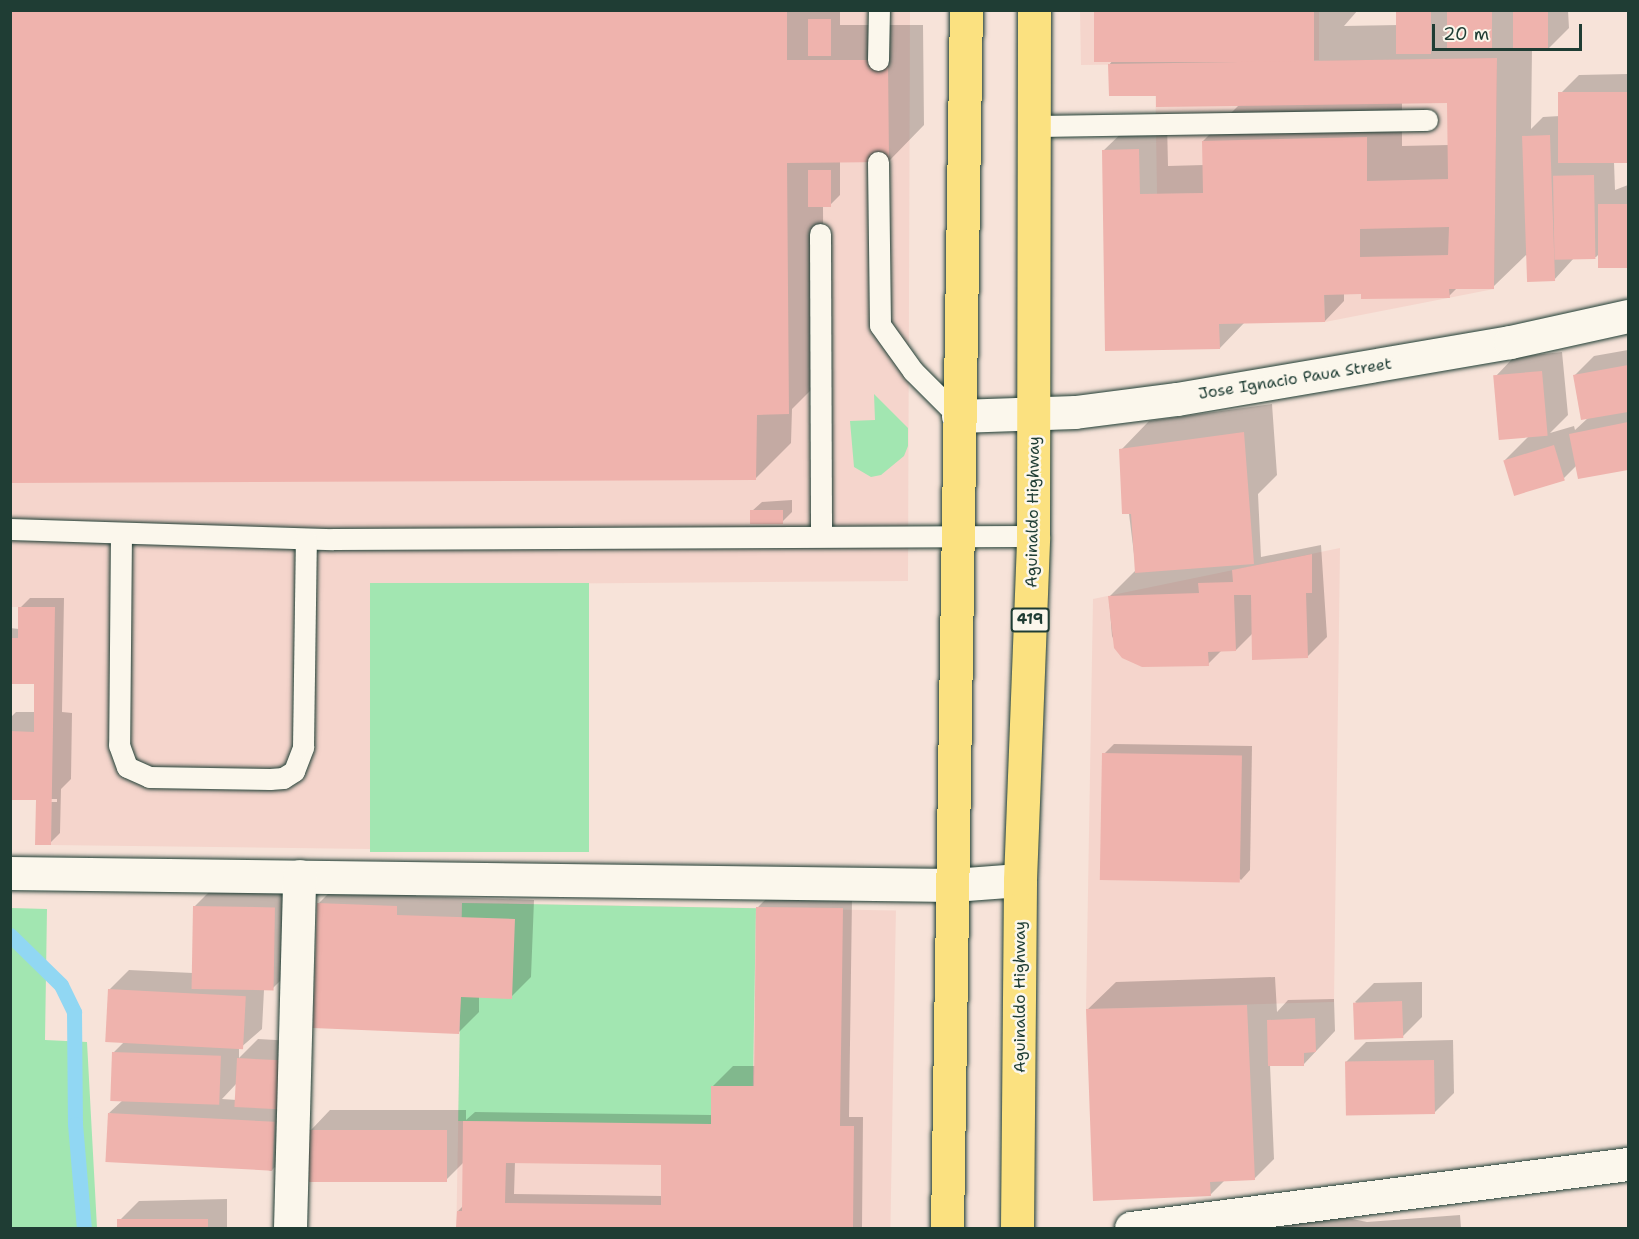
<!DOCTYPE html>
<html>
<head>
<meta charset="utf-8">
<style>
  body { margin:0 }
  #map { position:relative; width:1639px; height:1239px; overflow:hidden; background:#f7e3d9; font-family:"Shantell Sans",sans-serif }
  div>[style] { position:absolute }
  .built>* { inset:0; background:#f5d5cc; transform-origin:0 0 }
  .green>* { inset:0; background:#a2e6b1; transform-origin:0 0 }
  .shadow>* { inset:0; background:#0003 }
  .stream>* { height:15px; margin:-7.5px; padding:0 7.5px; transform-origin:7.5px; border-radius:7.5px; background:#91d7f3 }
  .building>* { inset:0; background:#efb3ad; transform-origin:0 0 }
  .roads { filter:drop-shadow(0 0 2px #1f3d34) drop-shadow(0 0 2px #1f3d34) }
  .service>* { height:21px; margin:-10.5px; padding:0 10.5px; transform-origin:10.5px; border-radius:10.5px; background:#fbf7ec }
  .minor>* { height:33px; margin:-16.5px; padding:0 16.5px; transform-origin:16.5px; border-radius:16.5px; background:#fbf7ec }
  .tertiary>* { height:33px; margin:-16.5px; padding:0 16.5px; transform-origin:16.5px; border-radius:16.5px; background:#fbf7ec }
  .trunk>* { height:33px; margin:-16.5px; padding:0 16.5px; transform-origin:16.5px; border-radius:16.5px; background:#fbe180 }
  span { translate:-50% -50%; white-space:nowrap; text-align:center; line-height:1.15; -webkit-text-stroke:5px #fbf7ec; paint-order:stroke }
  .shield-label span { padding:2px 4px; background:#fbf7ec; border:2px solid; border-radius:4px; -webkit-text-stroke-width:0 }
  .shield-label { font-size:15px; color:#1f3d34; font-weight:700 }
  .street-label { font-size:16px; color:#1f3d34 }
  .frame { position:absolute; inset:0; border:12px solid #1f3d34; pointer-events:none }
  .scale { position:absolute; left:1432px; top:24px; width:150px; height:27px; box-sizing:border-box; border:3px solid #1f3d34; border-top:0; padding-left:8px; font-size:18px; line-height:21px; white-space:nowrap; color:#1f3d34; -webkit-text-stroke:4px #fbf7ec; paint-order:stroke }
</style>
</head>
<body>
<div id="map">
  <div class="built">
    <i style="clip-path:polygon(11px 11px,910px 11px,908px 581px,370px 585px,371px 849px,51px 845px,54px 607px,11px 607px)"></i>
    <i style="clip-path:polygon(1080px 11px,1319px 11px,1319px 60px,1191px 63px,1497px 58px,1494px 289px,1325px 322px,1322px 191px,1157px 194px,1155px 64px,1081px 65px)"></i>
    <i style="clip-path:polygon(1340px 548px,1334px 1002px,1086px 1009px,1093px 599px)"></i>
    <i style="left:462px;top:903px;width:434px;height:325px;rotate:1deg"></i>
  </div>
  <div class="green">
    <i style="clip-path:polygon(874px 394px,908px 428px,908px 446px,904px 456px,881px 475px,871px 477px,854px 467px,850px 421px,875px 420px)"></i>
    <i style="left:589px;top:583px;width:269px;height:219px;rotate:90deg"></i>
    <i style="left:462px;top:903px;width:294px;height:218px;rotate:1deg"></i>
    <i style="clip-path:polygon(11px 908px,47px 909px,45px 1040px,87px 1042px,97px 1228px,11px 1228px)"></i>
  </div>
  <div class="shadow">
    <i style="clip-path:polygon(10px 10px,840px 10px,840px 25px,923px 25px,924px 125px,889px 161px,840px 161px,840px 195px,830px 205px,823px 205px,824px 377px,792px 409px,791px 443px,756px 478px)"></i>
    <i style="clip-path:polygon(evenodd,1096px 10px,1358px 10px,1344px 26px,1398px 25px,1397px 10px,1568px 10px,1569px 28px,1549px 48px,1532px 49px,1531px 129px,1543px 117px,1560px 116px,1559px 95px,1579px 75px,1628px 74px,1628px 161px,1614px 162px,1615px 190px,1628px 185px,1628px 267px,1602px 268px,1601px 252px,1596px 257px,1574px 258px,1554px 280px,1526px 255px,1493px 287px,1458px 287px,1449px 296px,1344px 293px,1344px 301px,1325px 321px,1245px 322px,1220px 348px,1104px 150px,1133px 122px,1167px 122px,1168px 166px,1204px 165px,1203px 141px,1240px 104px,1157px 94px,1109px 65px,1113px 60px,1096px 10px,1449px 101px,1449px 145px,1402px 146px,1402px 102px,1449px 101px)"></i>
    <i style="clip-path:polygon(1628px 350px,1628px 468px,1579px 478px,1577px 465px,1564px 478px,1505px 460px,1528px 437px,1495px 377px,1514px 357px,1562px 352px,1568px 415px,1550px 433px,1574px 426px,1575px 430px,1588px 418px,1575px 375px,1594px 356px)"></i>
    <i style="clip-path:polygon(1272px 404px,1277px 475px,1258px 494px,1261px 557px,1321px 545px,1327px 637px,1307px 657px,1253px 633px,1236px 650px,1222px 650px,1208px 664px,1123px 657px,1112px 636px,1109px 597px,1136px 570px,1121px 450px,1149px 421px)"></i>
    <i style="clip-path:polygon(792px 500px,792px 512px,782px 522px,752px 511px,762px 502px)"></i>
    <i style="clip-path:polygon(evenodd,30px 598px,64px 598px,62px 712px,72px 713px,71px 779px,61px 789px,60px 833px,50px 843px,39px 799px,10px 798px,10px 718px,16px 712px,35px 712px,35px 683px,10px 682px,10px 628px,19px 629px,20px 608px,30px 598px,45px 799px,57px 799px,57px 802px,45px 802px,45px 799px)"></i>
    <i style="clip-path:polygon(1114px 744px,1252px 746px,1250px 870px,1241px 880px,1104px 754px)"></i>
    <i style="clip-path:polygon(339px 883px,416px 886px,416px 896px,534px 900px,531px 977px,511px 997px,479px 996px,479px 1012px,459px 1032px,319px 903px)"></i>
    <i style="clip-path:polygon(evenodd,214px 887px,294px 889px,291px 970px,271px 990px,264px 990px,262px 1029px,239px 1049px,239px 1058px,258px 1039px,311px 1042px,291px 1151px,271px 1171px,109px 1113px,123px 1100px,114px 1052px,124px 1042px,109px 990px,129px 970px,193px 973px,194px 907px,214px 887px,237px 1083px,237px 1100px,222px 1099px,237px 1083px)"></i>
    <i style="clip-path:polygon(evenodd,767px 898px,852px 899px,849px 1117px,863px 1117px,862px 1228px,458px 1228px,458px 1211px,463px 1206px,464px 1162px,446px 1180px,311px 1130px,330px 1110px,466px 1110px,466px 1120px,475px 1112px,712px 1115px,713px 1086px,733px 1066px,755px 1066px,757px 908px,767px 898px,515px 1162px,663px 1164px,663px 1196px,514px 1194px,515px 1162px)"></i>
    <i style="clip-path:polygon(1275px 977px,1277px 1012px,1288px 1000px,1334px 999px,1335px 1031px,1304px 1064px,1270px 1065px,1274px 1159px,1254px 1179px,1225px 1180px,1210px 1195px,1087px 1010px,1116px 982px)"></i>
    <i style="clip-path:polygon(1422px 982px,1422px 1017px,1402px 1037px,1355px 1002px,1374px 983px)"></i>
    <i style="clip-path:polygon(1453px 1040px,1454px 1093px,1434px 1113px,1346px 1062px,1366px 1042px)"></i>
    <i style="clip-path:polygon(227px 1199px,227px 1228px,119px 1228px,119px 1221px,139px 1201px)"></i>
    <i style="clip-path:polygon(1304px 1209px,1367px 1222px,1460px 1215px,1461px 1228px,1284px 1228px)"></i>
  </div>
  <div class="stream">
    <i style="left:10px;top:935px;width:71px;rotate:44.4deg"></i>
    <i style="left:61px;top:985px;width:30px;rotate:64deg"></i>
    <i style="left:74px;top:1012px;width:112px;rotate:89.5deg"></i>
    <i style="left:75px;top:1124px;width:104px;rotate:85.1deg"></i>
  </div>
  <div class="building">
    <i style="clip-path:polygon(10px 10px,787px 10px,787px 60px,888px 60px,889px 162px,787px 163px,789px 414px,757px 415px,756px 480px,10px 483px)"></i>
    <i style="left:1094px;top:10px;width:220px;height:52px"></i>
    <i style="left:1396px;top:10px;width:35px;height:44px"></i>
    <i style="left:1447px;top:10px;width:45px;height:41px"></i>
    <i style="left:1513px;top:10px;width:35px;height:41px"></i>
    <i style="left:808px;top:19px;width:23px;height:37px"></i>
    <i style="clip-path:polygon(evenodd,1497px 58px,1494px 289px,1449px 289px,1450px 298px,1361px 299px,1361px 294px,1324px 295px,1325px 322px,1219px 324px,1220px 349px,1105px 351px,1102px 150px,1139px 149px,1140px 194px,1203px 193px,1202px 141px,1367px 137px,1367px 181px,1448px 179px,1447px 103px,1156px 107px,1156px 96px,1109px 96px,1108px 64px,1497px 58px,1449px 227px,1448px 255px,1360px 257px,1360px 229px,1449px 227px)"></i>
    <i style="left:1628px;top:92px;width:71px;height:70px;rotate:90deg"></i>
    <i style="left:1550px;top:135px;width:146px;height:28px;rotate:88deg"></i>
    <i style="left:808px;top:170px;width:23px;height:37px"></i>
    <i style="left:1594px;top:175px;width:84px;height:41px;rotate:89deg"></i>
    <i style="left:1628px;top:204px;width:64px;height:30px;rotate:90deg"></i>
    <i style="clip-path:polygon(1628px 365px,1628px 412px,1581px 420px,1573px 375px)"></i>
    <i style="left:1542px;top:371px;width:65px;height:49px;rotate:85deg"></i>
    <i style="clip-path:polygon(1628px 422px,1628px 470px,1578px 479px,1569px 434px)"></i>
    <i style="clip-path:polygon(1244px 432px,1254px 564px,1135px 573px,1131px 514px,1122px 514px,1119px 449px)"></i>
    <i style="left:1554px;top:445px;width:37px;height:53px;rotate:73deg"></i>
    <i style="left:783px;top:510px;width:14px;height:33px;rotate:90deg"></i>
    <i style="clip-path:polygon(1312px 554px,1312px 593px,1306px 593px,1308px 658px,1252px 660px,1251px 595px,1234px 595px,1236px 651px,1208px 652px,1209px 666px,1142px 667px,1122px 658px,1114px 648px,1108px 596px,1199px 593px,1198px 583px,1233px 582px,1232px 570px)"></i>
    <i style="clip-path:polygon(18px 607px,55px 607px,51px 845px,35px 845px,36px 800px,10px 800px,10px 731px,34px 732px,34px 684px,10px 684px,10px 638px,18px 638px)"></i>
    <i style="left:1102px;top:753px;width:140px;height:127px;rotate:1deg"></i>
    <i style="clip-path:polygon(317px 903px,397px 906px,397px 915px,515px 919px,512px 999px,461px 997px,459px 1034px,313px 1028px)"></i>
    <i style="left:193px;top:906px;width:82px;height:83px;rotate:1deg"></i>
    <i style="clip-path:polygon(evenodd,756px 907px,843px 908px,840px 1126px,854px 1126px,853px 1228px,456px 1228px,457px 1211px,462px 1211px,463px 1121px,711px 1124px,711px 1086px,754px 1086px,756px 907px,506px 1163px,661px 1165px,661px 1205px,505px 1203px,506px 1163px)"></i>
    <i style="left:108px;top:989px;width:138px;height:53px;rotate:3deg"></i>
    <i style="left:1402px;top:1001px;width:37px;height:49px;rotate:88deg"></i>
    <i style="clip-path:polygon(1247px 1005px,1255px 1180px,1210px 1182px,1211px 1196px,1093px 1201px,1086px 1009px)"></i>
    <i style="clip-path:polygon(1315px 1018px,1316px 1052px,1304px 1053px,1304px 1066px,1268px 1066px,1267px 1020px)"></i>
    <i style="left:112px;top:1052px;width:109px;height:49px;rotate:2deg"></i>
    <i style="left:237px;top:1058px;width:54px;height:49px;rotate:3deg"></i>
    <i style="left:1434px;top:1060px;width:54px;height:89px;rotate:89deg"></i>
    <i style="left:108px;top:1113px;width:167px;height:49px;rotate:3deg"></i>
    <i style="left:309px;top:1130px;width:138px;height:52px"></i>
    <i style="left:208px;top:1219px;width:9px;height:91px;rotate:90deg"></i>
  </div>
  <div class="roads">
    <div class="service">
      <i style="left:878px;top:60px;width:50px;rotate:-88.9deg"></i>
      <i style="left:1033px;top:126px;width:394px;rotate:-0.9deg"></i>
      <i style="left:878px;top:162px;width:163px;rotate:89.3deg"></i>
      <i style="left:880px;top:325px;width:57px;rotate:54.3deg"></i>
      <i style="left:913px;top:371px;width:64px;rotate:45deg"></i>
      <i style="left:820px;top:234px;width:302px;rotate:89.8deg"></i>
      <i style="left:10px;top:529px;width:323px;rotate:1.8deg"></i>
      <i style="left:333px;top:539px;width:700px;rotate:-0.25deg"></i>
      <i style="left:121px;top:533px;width:212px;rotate:90.5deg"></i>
      <i style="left:119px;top:745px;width:23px;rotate:70deg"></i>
      <i style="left:127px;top:767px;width:24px;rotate:24deg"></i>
      <i style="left:149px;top:777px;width:121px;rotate:0.9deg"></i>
      <i style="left:270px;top:779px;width:13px;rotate:-4deg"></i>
      <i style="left:283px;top:778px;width:13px;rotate:-32deg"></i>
      <i style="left:294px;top:771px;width:26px;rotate:-69deg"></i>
      <i style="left:303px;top:747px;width:208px;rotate:-89.2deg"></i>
    </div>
    <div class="minor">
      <i style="left:10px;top:873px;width:943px;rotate:0.73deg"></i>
      <i style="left:953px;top:885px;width:67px;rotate:-4.3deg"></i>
      <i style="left:290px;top:1228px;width:352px;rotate:-88.5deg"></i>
      <i style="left:1131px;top:1228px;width:501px;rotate:-7.34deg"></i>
    </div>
    <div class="tertiary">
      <i style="left:958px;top:416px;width:117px;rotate:-2deg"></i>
      <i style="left:1075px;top:412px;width:103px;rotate:-7.3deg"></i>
      <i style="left:1177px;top:399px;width:338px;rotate:-9.7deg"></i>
      <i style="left:1510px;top:342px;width:121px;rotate:-12.4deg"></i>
    </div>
    <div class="trunk">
      <i style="left:947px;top:1228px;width:1218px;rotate:-89.11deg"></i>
      <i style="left:1017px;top:1228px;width:348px;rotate:-89.5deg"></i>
      <i style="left:1020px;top:880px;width:344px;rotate:-87.8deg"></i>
      <i style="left:1033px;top:536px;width:526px;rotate:-89.89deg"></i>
    </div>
  </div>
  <div class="shield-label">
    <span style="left:1030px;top:620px">419</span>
  </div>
  <div class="street-label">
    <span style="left:1295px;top:379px;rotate:-9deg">Jose Ignacio Paua Street</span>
    <span style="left:1033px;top:512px;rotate:-89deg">Aguinaldo Highway</span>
    <span style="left:1020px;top:997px;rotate:-90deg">Aguinaldo Highway</span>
  </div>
  <div class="frame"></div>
  <div class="scale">20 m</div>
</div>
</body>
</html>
